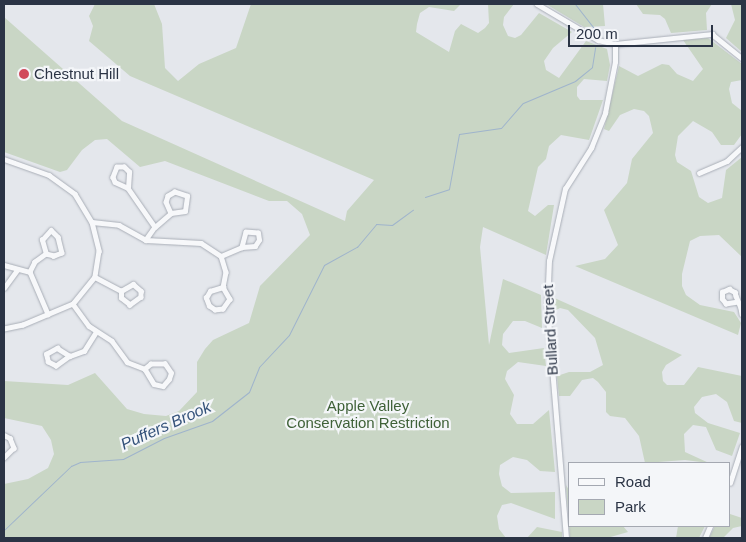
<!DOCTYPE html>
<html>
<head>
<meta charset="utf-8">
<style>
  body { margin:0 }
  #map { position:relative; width:746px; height:542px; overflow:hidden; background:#e4e7ec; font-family:Helvetica,sans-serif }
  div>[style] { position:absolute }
  .green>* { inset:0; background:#c9d6c5 }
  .stream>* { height:1px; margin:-0.5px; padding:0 0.5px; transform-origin:0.5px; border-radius:0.5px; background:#9fb4cc }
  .roads { filter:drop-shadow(0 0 1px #a9aeb7) drop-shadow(0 0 1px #a9aeb7) }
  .street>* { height:4.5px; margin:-2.25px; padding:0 2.25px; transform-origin:2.25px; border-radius:2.25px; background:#f7f8fa }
  .dots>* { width:14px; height:14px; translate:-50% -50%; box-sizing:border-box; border:2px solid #f4f6f9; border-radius:50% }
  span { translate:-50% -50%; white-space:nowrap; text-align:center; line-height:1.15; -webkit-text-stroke:4.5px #f4f6f9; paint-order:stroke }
  .poi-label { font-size:15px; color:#2b3445 }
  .left { translate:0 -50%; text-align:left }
  .street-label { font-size:15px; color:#2b3445 }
  .park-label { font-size:15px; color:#3f6138 }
  .water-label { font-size:16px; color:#34527a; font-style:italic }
  .frame { position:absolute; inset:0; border:5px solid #2b3445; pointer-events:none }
  .legend { position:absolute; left:568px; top:462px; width:162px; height:65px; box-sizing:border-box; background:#f4f6f9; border:1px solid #a4a8b1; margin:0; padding:6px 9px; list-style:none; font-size:15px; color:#2b3445 }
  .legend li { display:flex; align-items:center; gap:10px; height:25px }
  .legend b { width:25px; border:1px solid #a4a8b1 }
  .scale { position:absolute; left:568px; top:25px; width:145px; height:22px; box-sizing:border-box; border:2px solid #2b3445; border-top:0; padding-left:6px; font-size:15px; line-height:18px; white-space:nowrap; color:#2b3445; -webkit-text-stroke:4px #f4f6f9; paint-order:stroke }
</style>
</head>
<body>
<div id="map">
  <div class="green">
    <i style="clip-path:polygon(95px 4px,154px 4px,162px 24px,165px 68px,178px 81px,199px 64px,236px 48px,251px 4px,461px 4px,454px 11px,429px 7px,420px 13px,417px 24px,416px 32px,449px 52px,455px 31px,461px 24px,478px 33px,485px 28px,489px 23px,488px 4px,514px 4px,504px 17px,503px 25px,508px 36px,515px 38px,521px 35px,539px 13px,572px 32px,553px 48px,544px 61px,546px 70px,559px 78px,586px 41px,607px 49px,610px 65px,607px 81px,584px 79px,577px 87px,577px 96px,580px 100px,603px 100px,589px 140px,561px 135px,549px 146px,546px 159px,538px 167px,528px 211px,535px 216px,548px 205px,554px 205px,546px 255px,483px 227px,480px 247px,489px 345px,503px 279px,541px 295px,542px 328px,525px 321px,513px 321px,503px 334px,502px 345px,509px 353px,544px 348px,546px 366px,518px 362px,507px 371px,505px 379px,514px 395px,510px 414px,517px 424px,533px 424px,549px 410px,555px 472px,540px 471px,527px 460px,513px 457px,500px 465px,499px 474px,502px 486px,511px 493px,555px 492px,555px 519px,511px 503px,502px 505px,497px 516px,499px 529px,506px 538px,4px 538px,4px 484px,28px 479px,48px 468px,54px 454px,51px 440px,42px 426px,4px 418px,4px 381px,68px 385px,95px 373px,127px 409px,144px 414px,166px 416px,179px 411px,197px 392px,197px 362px,205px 349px,213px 340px,249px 323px,260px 286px,310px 235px,302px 214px,287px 201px,269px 201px,165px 161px,140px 167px,107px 139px,95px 140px,82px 150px,67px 170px,60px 172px,4px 152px,4px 17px,122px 121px,345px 221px,347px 211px,374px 180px,130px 76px,89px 41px,93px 26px,89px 16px)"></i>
    <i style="clip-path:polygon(546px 4px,603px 4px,605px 26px,584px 27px)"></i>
    <i style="clip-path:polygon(636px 4px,712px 4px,706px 13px,707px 30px,671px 33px,665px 19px,660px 15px,643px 14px)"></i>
    <i style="clip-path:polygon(731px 4px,742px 4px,742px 52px,726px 38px,735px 20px)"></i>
    <i style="clip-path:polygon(708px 38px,742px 64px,742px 80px,731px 82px,729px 89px,732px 103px,742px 111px,742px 134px,734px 145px,721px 145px,712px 132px,693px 121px,678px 136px,675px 155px,677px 162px,691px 171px,699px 197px,708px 203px,722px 198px,726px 170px,742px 157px,742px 257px,719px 235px,700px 236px,690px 241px,682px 274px,682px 286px,686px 295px,700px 305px,734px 312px,741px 323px,738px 335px,575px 266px,605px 259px,618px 245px,604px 210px,627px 183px,632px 159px,653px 133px,649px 116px,644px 111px,634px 109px,620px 115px,609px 131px,604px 129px,619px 66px,638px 76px,662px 64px,669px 65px,677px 74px,693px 81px,703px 69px,683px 40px)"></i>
    <i style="clip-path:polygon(550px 296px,682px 355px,666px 365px,662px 372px,663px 381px,667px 385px,684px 385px,698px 367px,742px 376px,742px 423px,734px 421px,727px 402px,716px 394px,702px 397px,694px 407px,695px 413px,708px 423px,740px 433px,732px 456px,716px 450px,706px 427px,693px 425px,684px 434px,685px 452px,709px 463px,685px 460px,645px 463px,639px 436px,625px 418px,610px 416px,606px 412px,606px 392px,598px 382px,593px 378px,582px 380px,570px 396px,559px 396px,557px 376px,569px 372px,590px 372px,603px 365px,595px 338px,568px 310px,560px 308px,550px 313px)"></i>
    <i style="clip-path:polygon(566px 485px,570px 492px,570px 526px,623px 526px,628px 532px,607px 538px,570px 538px)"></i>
    <i style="clip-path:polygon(730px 514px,742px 518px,742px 526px,733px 528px,723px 538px,709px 538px,715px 526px,730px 526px)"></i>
    <i style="clip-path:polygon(678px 526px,705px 526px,699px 538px,676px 538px)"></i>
    <i style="clip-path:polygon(537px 527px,562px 532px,562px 538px,527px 538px)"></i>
  </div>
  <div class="stream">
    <i style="left:575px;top:4px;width:31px;rotate:52deg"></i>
    <i style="left:425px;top:197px;width:25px;rotate:-18deg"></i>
    <i style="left:449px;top:189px;width:56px;rotate:-79.7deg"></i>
    <i style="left:459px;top:134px;width:42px;rotate:-8.1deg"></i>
    <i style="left:501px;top:128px;width:33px;rotate:-49deg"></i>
    <i style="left:523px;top:103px;width:56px;rotate:-22.9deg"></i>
    <i style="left:575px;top:81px;width:22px;rotate:-39deg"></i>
    <i style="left:592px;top:67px;width:20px;rotate:-81deg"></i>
    <i style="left:4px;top:530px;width:93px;rotate:-43.7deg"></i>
    <i style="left:71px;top:466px;width:10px;rotate:-24deg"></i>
    <i style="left:80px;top:462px;width:43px;rotate:-4deg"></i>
    <i style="left:123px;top:459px;width:46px;rotate:-27.1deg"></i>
    <i style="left:164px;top:438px;width:51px;rotate:-19.5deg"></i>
    <i style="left:212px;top:421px;width:47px;rotate:-38.1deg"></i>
    <i style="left:249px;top:392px;width:27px;rotate:-68deg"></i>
    <i style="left:259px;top:367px;width:44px;rotate:-46.8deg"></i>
    <i style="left:289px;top:335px;width:78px;rotate:-63.4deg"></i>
    <i style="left:324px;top:265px;width:38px;rotate:-29deg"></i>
    <i style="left:357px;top:247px;width:30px;rotate:-50deg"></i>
    <i style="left:376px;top:224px;width:16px;rotate:4deg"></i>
    <i style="left:392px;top:225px;width:26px;rotate:-36deg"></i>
  </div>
  <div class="roads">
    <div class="street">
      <i style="left:537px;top:4px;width:71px;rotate:30.5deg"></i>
      <i style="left:598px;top:40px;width:17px;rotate:13deg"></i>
      <i style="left:615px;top:44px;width:98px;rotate:-5.9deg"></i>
      <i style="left:712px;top:34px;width:38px;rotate:39deg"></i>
      <i style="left:4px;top:159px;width:48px;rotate:19.6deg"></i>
      <i style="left:49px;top:175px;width:32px;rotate:36deg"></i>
      <i style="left:75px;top:194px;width:33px;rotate:59deg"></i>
      <i style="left:92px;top:222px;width:30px;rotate:76deg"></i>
      <i style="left:99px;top:251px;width:26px;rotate:99deg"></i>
      <i style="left:95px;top:277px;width:35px;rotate:129deg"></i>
      <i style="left:73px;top:304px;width:54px;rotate:157.2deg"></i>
      <i style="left:23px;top:325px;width:19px;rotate:168deg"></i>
      <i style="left:699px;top:173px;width:30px;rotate:-23deg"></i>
      <i style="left:727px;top:161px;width:21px;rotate:-43deg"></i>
      <i style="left:128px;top:188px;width:16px;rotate:-86deg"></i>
      <i style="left:129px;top:172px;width:7px;rotate:-135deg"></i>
      <i style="left:124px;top:167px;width:7px;rotate:180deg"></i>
      <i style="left:117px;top:167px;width:11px;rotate:112deg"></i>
      <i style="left:113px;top:177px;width:5px;rotate:68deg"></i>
      <i style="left:115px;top:182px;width:14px;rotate:25deg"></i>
      <i style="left:128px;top:188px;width:47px;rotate:55.3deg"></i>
      <i style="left:155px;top:227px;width:21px;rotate:-41deg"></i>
      <i style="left:171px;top:213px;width:14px;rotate:-8deg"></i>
      <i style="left:185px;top:211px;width:15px;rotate:-82deg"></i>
      <i style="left:187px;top:196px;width:13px;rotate:-162deg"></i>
      <i style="left:175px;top:192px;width:8px;rotate:150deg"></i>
      <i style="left:168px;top:196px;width:6px;rotate:108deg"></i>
      <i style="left:166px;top:202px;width:12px;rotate:66deg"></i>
      <i style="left:92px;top:222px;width:27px;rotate:6deg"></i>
      <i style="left:119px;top:225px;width:31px;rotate:29deg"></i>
      <i style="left:155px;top:227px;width:16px;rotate:125deg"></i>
      <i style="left:146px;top:240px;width:55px;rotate:3.1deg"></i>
      <i style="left:201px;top:243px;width:24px;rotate:33deg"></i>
      <i style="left:221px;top:256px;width:17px;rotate:73deg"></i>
      <i style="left:226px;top:272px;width:15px;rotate:101deg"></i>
      <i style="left:223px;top:287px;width:14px;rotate:60deg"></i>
      <i style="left:230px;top:299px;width:12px;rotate:125deg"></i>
      <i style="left:223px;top:309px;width:8px;rotate:173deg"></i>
      <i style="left:215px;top:310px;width:7px;rotate:-146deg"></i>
      <i style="left:209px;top:306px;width:9px;rotate:-111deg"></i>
      <i style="left:206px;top:298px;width:8px;rotate:-60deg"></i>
      <i style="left:210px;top:291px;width:14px;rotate:-17deg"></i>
      <i style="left:46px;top:254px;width:15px;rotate:-106deg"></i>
      <i style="left:42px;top:240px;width:13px;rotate:-48deg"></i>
      <i style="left:51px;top:230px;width:10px;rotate:45deg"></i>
      <i style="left:58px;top:237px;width:16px;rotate:76deg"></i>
      <i style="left:62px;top:253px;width:9px;rotate:159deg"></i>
      <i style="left:54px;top:256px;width:8px;rotate:-166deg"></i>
      <i style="left:46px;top:254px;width:14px;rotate:144deg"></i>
      <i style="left:35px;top:262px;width:11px;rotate:117deg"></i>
      <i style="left:30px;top:272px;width:46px;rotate:66.8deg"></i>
      <i style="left:221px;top:256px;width:23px;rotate:-23deg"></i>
      <i style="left:242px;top:247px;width:13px;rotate:-4deg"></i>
      <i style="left:255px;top:246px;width:7px;rotate:-56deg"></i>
      <i style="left:259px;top:240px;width:7px;rotate:-98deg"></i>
      <i style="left:258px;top:233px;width:12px;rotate:-175deg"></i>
      <i style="left:246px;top:232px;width:16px;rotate:105deg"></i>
      <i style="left:4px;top:265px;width:27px;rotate:15deg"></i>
      <i style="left:95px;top:277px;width:30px;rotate:28deg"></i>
      <i style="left:121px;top:291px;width:14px;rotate:-30deg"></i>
      <i style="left:133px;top:284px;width:11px;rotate:41deg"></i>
      <i style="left:141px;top:291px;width:6px;rotate:90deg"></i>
      <i style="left:141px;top:297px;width:14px;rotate:144deg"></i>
      <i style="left:130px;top:305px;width:11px;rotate:-142deg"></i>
      <i style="left:121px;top:298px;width:7px;rotate:-90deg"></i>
      <i style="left:4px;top:288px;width:22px;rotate:-54deg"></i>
      <i style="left:738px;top:302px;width:12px;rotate:171deg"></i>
      <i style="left:726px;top:304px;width:6px;rotate:-129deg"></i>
      <i style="left:722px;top:299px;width:7px;rotate:-90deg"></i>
      <i style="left:722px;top:292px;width:8px;rotate:-23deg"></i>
      <i style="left:729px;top:289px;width:7px;rotate:27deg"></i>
      <i style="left:735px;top:292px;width:4px;rotate:76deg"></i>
      <i style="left:736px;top:296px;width:13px;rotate:67deg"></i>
      <i style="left:741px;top:308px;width:6px;rotate:81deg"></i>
      <i style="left:73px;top:304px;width:27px;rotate:54deg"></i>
      <i style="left:89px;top:326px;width:27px;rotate:33deg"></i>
      <i style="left:112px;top:341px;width:26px;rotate:54deg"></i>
      <i style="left:127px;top:362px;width:19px;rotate:21deg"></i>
      <i style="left:145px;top:369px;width:17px;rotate:59deg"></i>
      <i style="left:154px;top:384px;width:9px;rotate:13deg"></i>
      <i style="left:163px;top:386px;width:9px;rotate:-49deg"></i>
      <i style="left:169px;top:379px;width:6px;rotate:-72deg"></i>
      <i style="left:171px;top:373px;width:11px;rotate:-124deg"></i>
      <i style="left:165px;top:364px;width:14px;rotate:180deg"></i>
      <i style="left:151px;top:364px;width:8px;rotate:140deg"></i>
      <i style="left:70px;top:356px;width:17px;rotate:144deg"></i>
      <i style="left:56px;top:366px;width:9px;rotate:-153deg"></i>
      <i style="left:48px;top:362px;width:8px;rotate:-104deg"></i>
      <i style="left:46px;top:354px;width:13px;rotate:-29deg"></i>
      <i style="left:57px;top:348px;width:15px;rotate:32deg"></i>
      <i style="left:70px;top:356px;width:15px;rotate:-20deg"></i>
      <i style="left:84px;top:351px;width:22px;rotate:-58deg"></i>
      <i style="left:4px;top:435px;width:7px;rotate:27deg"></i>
      <i style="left:10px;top:438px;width:11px;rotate:68deg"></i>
      <i style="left:14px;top:448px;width:14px;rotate:135deg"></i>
      <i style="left:730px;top:483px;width:38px;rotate:-72deg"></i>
      <i style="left:566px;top:538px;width:231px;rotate:-94.7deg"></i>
      <i style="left:547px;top:308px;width:47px;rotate:-87.6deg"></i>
      <i style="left:549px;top:261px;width:74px;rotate:-77.5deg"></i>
      <i style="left:565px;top:189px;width:49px;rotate:-57.6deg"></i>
      <i style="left:591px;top:148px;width:38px;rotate:-68deg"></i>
      <i style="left:605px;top:113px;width:52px;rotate:-78.9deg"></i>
      <i style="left:615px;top:62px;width:18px;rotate:-90deg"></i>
      <i style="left:705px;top:538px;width:13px;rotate:-67deg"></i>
    </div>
  </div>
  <div class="dots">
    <i style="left:24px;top:74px;background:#d1495b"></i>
  </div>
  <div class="poi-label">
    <span class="left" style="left:34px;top:74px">Chestnut Hill</span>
  </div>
  <div class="street-label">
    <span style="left:550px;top:330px;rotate:-93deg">Bullard Street</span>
  </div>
  <div class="park-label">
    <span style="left:368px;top:414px">Apple Valley<br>Conservation Restriction</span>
  </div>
  <div class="water-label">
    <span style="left:166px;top:426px;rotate:-24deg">Puffers Brook</span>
  </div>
  <div class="frame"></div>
  <ul class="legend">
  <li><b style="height:6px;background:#f7f8fa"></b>Road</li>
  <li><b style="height:14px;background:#c9d6c5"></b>Park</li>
  </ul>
  <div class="scale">200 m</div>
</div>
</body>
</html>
